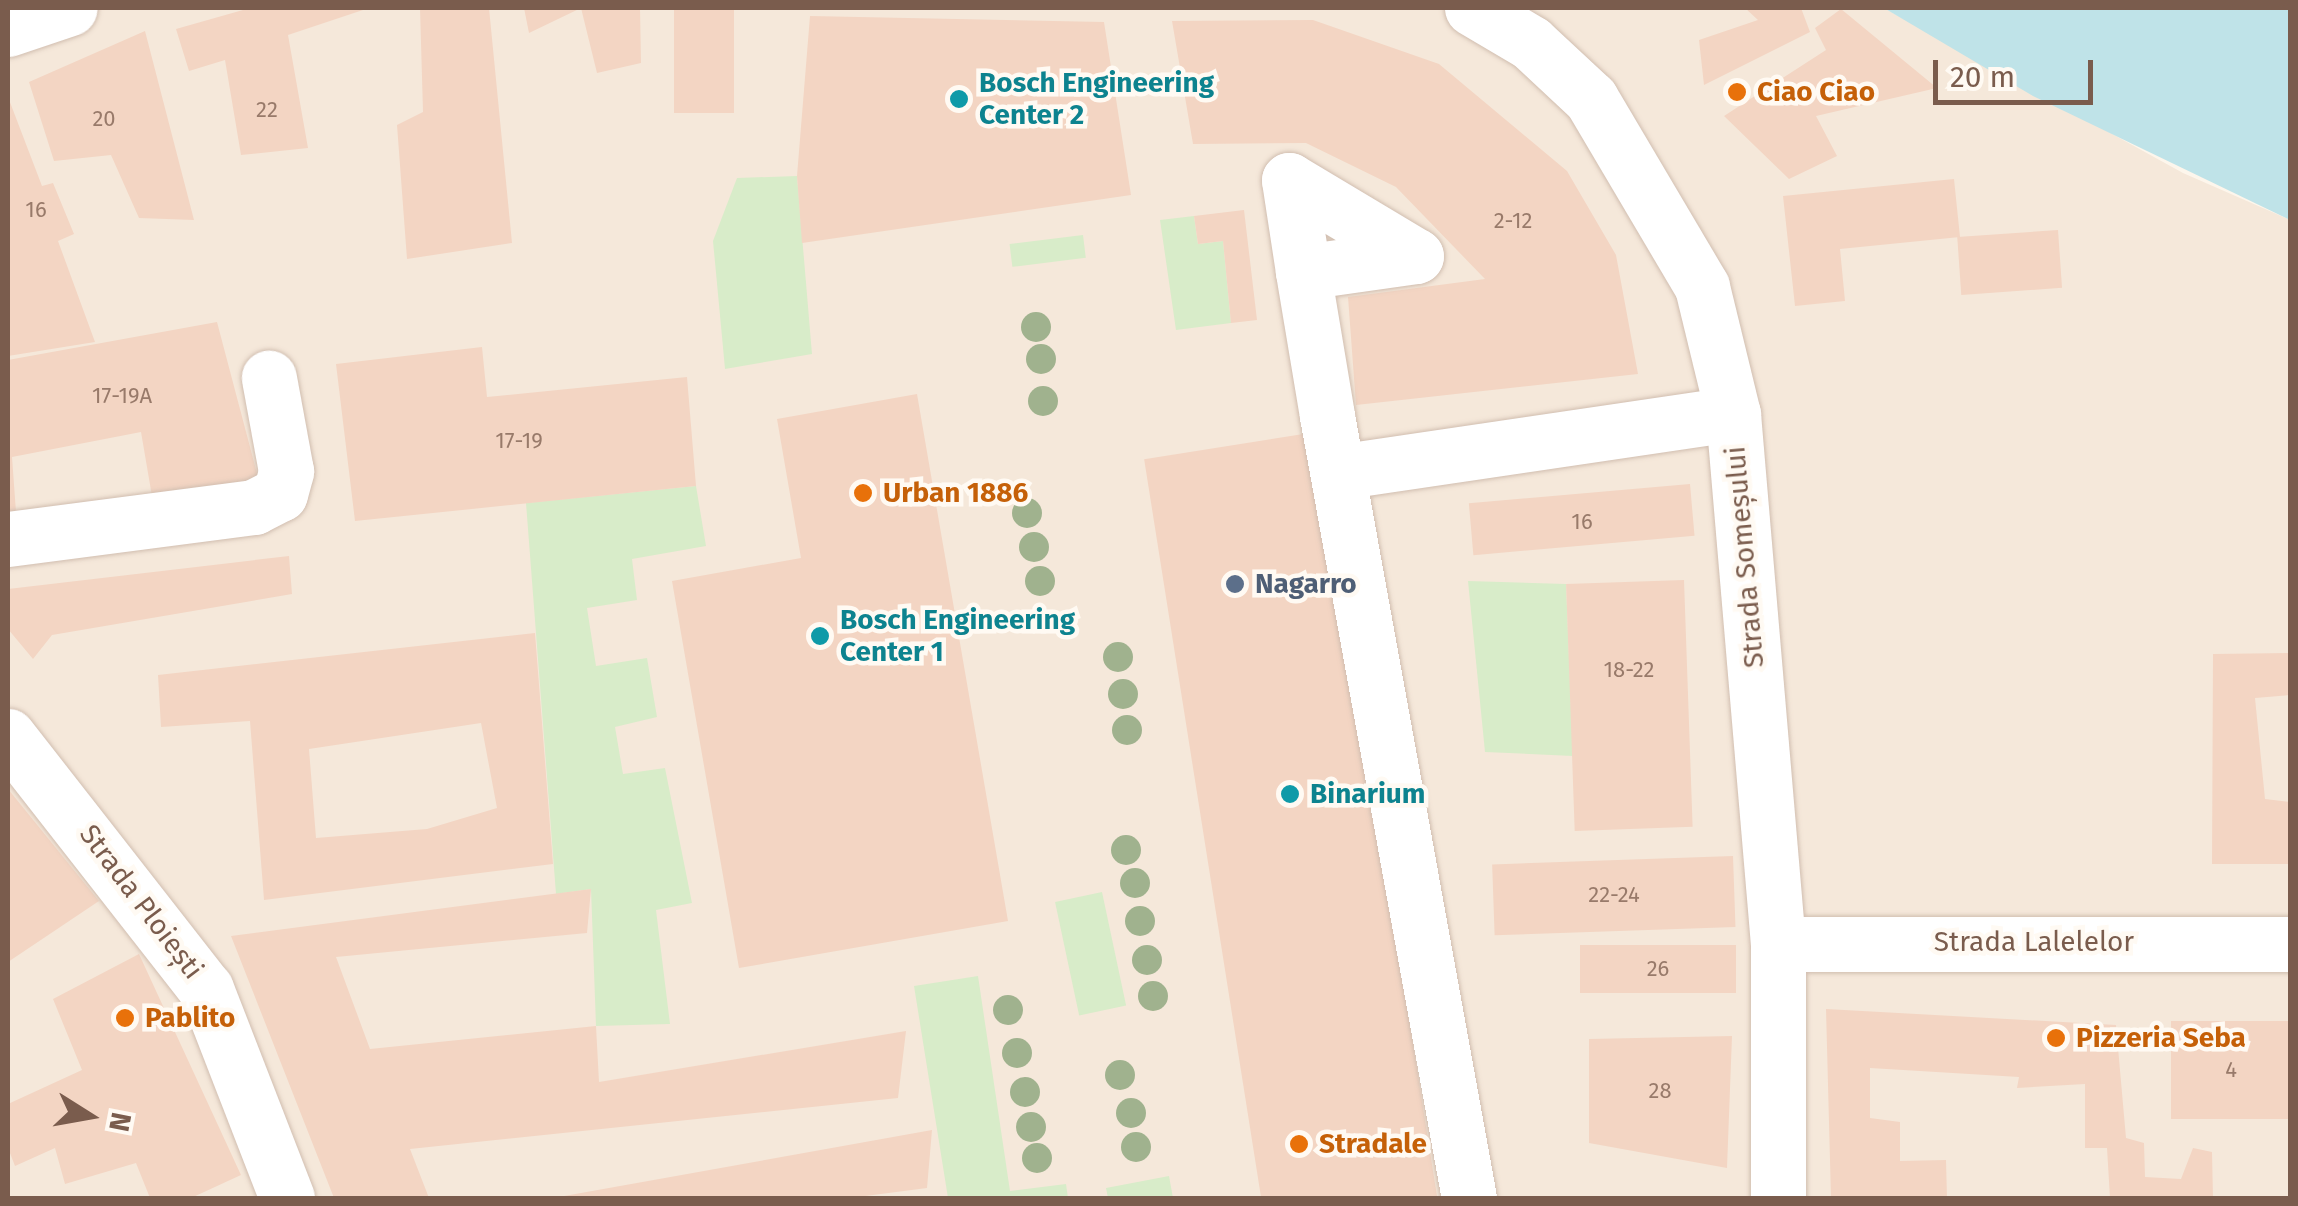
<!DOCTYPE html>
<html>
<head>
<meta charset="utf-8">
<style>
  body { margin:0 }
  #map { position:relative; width:2298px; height:1206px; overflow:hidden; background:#fdf6ec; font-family:"Fira Sans",sans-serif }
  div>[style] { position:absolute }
  .residential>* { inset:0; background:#f5e8da }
  .green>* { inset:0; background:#d8ecc9; transform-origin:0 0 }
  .water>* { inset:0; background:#bfe3e8 }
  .building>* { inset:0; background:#f3d5c3; transform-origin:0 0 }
  .roads { filter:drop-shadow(0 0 2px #d1beb0) drop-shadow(0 0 2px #d1beb0) }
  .minor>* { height:55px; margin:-27.5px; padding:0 27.5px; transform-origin:27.5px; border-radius:27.5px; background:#fff }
  .trees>* { width:30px; height:30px; margin:-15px; border-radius:50%; background:#a0b28e }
  .dots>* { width:28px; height:28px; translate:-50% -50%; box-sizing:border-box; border:5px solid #fffaf3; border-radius:50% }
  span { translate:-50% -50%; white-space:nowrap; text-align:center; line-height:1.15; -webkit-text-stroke:9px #fffaf3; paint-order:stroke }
  .number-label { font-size:22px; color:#987a6a }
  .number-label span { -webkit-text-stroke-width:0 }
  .culture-label { font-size:28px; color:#0d838f; font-weight:700 }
  .left { translate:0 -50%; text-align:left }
  .food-label { font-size:28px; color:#c56008; font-weight:700 }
  .street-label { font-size:28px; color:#7a5c4d }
  .service-label { font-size:28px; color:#4e5e75; font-weight:700 }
  .frame { position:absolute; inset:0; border:10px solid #7a5c4d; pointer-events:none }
  .north { position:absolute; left:40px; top:1066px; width:100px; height:100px; -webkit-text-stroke:8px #fffaf3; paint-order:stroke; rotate:101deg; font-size:28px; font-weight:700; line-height:40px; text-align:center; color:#7a5c4d }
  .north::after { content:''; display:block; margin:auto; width:35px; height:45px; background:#7a5c4d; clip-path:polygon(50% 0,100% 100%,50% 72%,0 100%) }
  .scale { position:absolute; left:1933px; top:60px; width:160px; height:45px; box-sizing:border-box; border:5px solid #7a5c4d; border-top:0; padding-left:12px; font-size:30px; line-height:35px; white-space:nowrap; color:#7a5c4d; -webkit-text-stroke:8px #fffaf3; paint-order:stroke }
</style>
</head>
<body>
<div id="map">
  <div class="residential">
    <i style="clip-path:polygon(8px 8px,1884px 8px,2183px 173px,2290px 220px,2290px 1198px,8px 1198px)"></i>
  </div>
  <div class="green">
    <i style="clip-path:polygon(797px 176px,812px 354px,725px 369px,713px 241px,737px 178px)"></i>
    <i style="clip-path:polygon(1194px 216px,1198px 244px,1223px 241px,1231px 323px,1176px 330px,1160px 220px)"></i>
    <i style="left:1083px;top:235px;width:23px;height:74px;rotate:83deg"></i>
    <i style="clip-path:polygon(696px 486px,706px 546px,632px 559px,637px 600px,587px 608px,596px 666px,647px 658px,657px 717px,615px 727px,623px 774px,665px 768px,692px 903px,656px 910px,670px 1024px,596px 1026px,591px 889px,556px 894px,526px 503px)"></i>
    <i style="clip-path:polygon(1468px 581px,1566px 584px,1573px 756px,1485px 752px)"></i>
    <i style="left:1102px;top:892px;width:116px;height:48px;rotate:78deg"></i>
    <i style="clip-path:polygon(978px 976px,1010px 1191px,1066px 1184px,1068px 1198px,948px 1198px,914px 986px)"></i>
    <i style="clip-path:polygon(1169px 1176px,1173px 1198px,1108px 1198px,1106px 1188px)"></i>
  </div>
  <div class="water">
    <i style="clip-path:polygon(1884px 8px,2290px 8px,2290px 220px,2033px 96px)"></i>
  </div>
  <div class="building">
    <i style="clip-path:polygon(250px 8px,369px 8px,288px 35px,308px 148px,241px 155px,225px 60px,189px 71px,176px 29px)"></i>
    <i style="clip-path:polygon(420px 8px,489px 8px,512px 243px,407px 259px,397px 125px,423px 112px)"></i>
    <i style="clip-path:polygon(524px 8px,640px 8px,641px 63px,597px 73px,581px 8px,529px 33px)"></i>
    <i style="left:674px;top:8px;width:60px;height:105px"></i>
    <i style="clip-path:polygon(1745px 8px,1801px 8px,1810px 32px,1704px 85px,1699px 40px,1758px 20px)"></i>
    <i style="clip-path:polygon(1841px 9px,1937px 88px,1816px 116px,1837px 156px,1789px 179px,1724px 116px,1826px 50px,1815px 28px)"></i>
    <i style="clip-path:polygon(810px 16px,1104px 22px,1131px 195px,802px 243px,797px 176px)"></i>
    <i style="clip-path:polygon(1313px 20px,1439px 64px,1567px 171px,1616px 255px,1638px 374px,1356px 405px,1348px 297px,1485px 279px,1396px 187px,1306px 143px,1193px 144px,1172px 21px)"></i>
    <i style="clip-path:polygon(145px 31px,194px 220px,139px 218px,111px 155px,54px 161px,29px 82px)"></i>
    <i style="clip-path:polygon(8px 97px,42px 186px,53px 183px,74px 234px,58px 241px,95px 342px,8px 356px)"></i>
    <i style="clip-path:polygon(1954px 179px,1960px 237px,1840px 249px,1845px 301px,1795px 306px,1783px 196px)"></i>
    <i style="clip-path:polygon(1244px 210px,1257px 320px,1231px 323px,1223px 241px,1198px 244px,1194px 216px)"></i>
    <i style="left:2058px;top:230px;width:58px;height:101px;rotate:86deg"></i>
    <i style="clip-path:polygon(217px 322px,260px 485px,154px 508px,141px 432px,12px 457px,16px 512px,8px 513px,8px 360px)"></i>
    <i style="clip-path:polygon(482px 347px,487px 397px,687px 377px,696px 486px,355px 521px,336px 364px)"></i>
    <i style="clip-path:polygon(917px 394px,1008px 921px,739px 968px,672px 581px,801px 558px,777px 419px)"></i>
    <i style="left:1316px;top:432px;width:777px;height:174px;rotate:81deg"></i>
    <i style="left:1690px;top:484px;width:52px;height:222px;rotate:85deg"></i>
    <i style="clip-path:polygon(289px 556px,292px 594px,52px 635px,33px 659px,8px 629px,8px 589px)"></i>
    <i style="left:1684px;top:580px;width:247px;height:118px;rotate:88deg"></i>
    <i style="clip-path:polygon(evenodd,535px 633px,553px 864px,264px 900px,250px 721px,161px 727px,158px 675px,535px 633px,481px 723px,497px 808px,427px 829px,316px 838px,309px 749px,481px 723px)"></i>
    <i style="clip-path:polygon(2290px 653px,2290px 695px,2255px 698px,2265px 799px,2290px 802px,2290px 864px,2212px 864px,2213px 654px)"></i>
    <i style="clip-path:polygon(8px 789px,99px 901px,8px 962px)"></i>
    <i style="left:1733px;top:856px;width:71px;height:241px;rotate:88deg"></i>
    <i style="clip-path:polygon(591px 889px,587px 933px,336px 957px,370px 1049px,596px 1026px,599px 1082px,906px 1031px,898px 1098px,410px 1149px,429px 1198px,334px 1198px,231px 936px)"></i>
    <i style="left:1580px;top:945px;width:156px;height:48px"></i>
    <i style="clip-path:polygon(139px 954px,241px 1175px,191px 1198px,150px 1198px,136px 1163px,65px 1184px,55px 1148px,15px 1166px,8px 1148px,8px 1104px,82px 1070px,53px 999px)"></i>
    <i style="clip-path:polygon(1826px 1009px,2116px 1025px,2126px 1138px,2144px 1143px,2145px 1177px,2181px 1179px,2193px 1148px,2212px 1152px,2213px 1198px,2110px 1198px,2107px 1148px,2085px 1148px,2085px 1084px,2017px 1088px,2019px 1077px,1870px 1068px,1870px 1118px,1900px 1122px,1900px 1161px,1946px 1160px,1947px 1198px,1831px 1198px)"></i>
    <i style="left:2290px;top:1021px;width:98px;height:119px;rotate:90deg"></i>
    <i style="clip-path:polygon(1732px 1036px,1727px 1168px,1589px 1143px,1589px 1039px)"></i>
    <i style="clip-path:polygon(932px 1130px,927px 1188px,850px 1198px,553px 1198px)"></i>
  </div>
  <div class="roads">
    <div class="minor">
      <i style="left:1472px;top:8px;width:69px;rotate:30.7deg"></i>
      <i style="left:1531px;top:43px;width:82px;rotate:43deg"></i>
      <i style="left:1591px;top:99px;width:218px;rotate:59.4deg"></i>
      <i style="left:1702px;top:287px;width:131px;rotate:76.3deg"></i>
      <i style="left:1733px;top:414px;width:532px;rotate:85.15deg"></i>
      <i style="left:1778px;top:944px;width:254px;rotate:90deg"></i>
      <i style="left:8px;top:29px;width:65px;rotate:-18.7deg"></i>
      <i style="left:1303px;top:272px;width:114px;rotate:-8.1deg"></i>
      <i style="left:1416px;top:256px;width:148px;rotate:-149.1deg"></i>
      <i style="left:1289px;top:180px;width:93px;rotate:81.3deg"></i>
      <i style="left:1303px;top:272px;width:146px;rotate:80.5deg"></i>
      <i style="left:1327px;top:416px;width:795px;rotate:79.71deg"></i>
      <i style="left:1338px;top:472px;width:399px;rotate:-8.4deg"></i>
      <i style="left:8px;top:539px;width:248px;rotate:-7.4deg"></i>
      <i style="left:254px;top:507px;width:29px;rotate:-27deg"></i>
      <i style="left:280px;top:494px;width:24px;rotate:-75deg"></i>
      <i style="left:286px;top:471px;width:95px;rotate:-100.4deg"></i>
      <i style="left:8px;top:736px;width:321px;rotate:52deg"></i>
      <i style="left:206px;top:989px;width:224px;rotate:68.8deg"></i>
      <i style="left:1778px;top:944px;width:512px"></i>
    </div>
  </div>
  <div class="trees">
    <i style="left:1036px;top:327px"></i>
    <i style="left:1041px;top:359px"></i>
    <i style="left:1043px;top:401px"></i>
    <i style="left:1027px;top:513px"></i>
    <i style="left:1034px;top:547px"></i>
    <i style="left:1040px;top:581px"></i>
    <i style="left:1118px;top:657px"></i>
    <i style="left:1123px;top:694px"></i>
    <i style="left:1127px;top:730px"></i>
    <i style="left:1126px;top:850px"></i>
    <i style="left:1135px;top:883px"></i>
    <i style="left:1140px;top:921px"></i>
    <i style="left:1147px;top:960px"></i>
    <i style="left:1153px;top:996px"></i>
    <i style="left:1008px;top:1010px"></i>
    <i style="left:1017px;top:1053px"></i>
    <i style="left:1120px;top:1075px"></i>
    <i style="left:1025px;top:1092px"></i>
    <i style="left:1131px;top:1113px"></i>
    <i style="left:1031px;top:1127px"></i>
    <i style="left:1136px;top:1147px"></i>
    <i style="left:1037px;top:1158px"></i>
  </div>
  <div class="dots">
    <i style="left:1737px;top:92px;background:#e8710a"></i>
    <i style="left:959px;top:99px;background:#0f9aa8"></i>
    <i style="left:863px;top:493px;background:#e8710a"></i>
    <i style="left:1235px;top:584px;background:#5c6f8a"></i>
    <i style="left:820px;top:636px;background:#0f9aa8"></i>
    <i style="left:1290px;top:794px;background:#0f9aa8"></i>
    <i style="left:125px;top:1018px;background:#e8710a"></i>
    <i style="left:2056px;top:1038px;background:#e8710a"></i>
    <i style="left:1299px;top:1144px;background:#e8710a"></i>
  </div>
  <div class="number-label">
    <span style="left:267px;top:110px">22</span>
    <span style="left:104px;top:119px">20</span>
    <span style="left:36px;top:210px">16</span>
    <span style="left:1513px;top:221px">2-12</span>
    <span style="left:122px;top:396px">17-19A</span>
    <span style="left:519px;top:441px">17-19</span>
    <span style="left:1582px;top:522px">16</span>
    <span style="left:1629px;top:670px">18-22</span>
    <span style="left:1614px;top:895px">22-24</span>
    <span style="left:1658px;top:969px">26</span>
    <span style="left:2231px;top:1070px">4</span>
    <span style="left:1660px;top:1091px">28</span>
  </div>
  <div class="culture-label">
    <span class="left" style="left:979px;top:99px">Bosch Engineering<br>Center 2</span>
    <span class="left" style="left:840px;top:636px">Bosch Engineering<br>Center 1</span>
    <span class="left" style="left:1310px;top:794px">Binarium</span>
  </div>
  <div class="food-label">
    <span class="left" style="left:1757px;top:92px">Ciao Ciao</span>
    <span class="left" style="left:883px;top:493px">Urban 1886</span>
    <span class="left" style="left:145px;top:1018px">Pablito</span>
    <span class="left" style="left:2076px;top:1038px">Pizzeria Seba</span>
    <span class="left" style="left:1319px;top:1144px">Stradale</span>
  </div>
  <div class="street-label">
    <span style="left:1745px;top:557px;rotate:-95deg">Strada Someșului</span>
    <span style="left:141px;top:902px;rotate:53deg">Strada Ploiești</span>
    <span style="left:2034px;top:942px">Strada Lalelelor</span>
  </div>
  <div class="service-label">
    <span class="left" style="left:1255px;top:584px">Nagarro</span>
  </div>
  <div class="frame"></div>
  <div class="north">N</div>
  <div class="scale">20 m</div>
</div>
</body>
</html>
